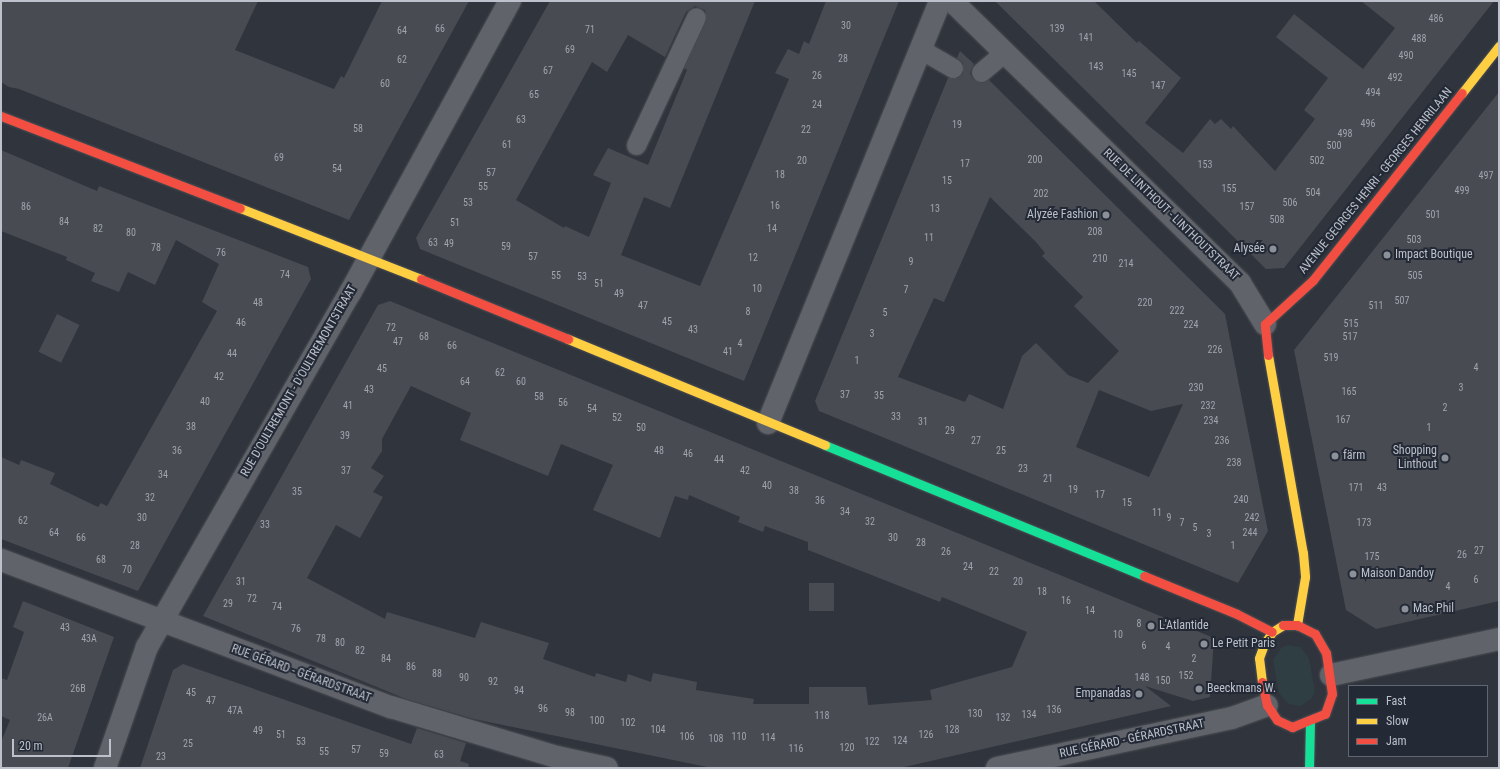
<!DOCTYPE html>
<html>
<head>
<meta charset="utf-8">
<style>
  body { margin:0 }
  #map { position:relative; width:1500px; height:769px; overflow:hidden; background:#30343c; font-family:"Roboto Condensed",sans-serif }
  div>[style] { position:absolute }
  .green>* { inset:0; background:#2e3e42 }
  .building>* { inset:0; background:#484b52; transform-origin:0 0 }
  .roads { filter:drop-shadow(0 0 1px #4c4f54) drop-shadow(0 0 1px #4c4f54) }
  .lane>* { height:19px; margin:-9.5px; padding:0 9.5px; transform-origin:9.5px; border-radius:9.5px; background:#60636a }
  .street>* { height:22px; margin:-11px; padding:0 11px; transform-origin:11px; border-radius:11px; background:#60636a }
  .fast>* { height:9px; margin:-4.5px; padding:0 4.5px; transform-origin:4.5px; border-radius:4.5px; background:#16e098 }
  .slow>* { height:9px; margin:-4.5px; padding:0 4.5px; transform-origin:4.5px; border-radius:4.5px; background:#ffcf43 }
  .jam>* { height:9px; margin:-4.5px; padding:0 4.5px; transform-origin:4.5px; border-radius:4.5px; background:#f24e42 }
  .dots>* { width:11px; height:11px; translate:-50% -50%; box-sizing:border-box; border:2px solid #232a36; border-radius:50% }
  span { translate:-50% -50%; white-space:nowrap; text-align:center; line-height:1.15; -webkit-text-stroke:4px #232a36; paint-order:stroke }
  .number-label { font-size:10px; color:#9fa4ad }
  .number-label span { -webkit-text-stroke-width:0 }
  .street-label { font-size:12px; color:#bcc1cb }
  .poi-label { font-size:12px; color:#bcc1cb }
  .right { translate:-100% -50%; text-align:right }
  .left { translate:0 -50%; text-align:left }
  .frame { position:absolute; inset:0; border:2px solid #bcc1cb; pointer-events:none }
  .legend { position:absolute; left:1348px; top:685px; width:140px; height:72px; box-sizing:border-box; background:#232a36; border:1px solid #606672; margin:0; padding:5px 7px; list-style:none; font-size:12px; color:#bcc1cb }
  .legend li { display:flex; align-items:center; gap:8px; height:20px }
  .legend b { width:20px; border:1px solid #606672 }
  .scale { position:absolute; left:12px; top:739px; width:99px; height:18px; box-sizing:border-box; border:2px solid #bcc1cb; border-top:0; padding-left:5px; font-size:12px; line-height:14px; white-space:nowrap; color:#bcc1cb; -webkit-text-stroke:3px #232a36; paint-order:stroke }
</style>
</head>
<body>
<div id="map">
  <div class="green">
    <i style="clip-path:polygon(1287px 645px,1301px 647px,1309px 659px,1315px 691px,1312px 698px,1301px 706px,1288px 704px,1279px 693px,1273px 660px,1281px 648px)"></i>
  </div>
  <div class="building">
    <i style="clip-path:polygon(1px 1px,258px 1px,235px 50px,334px 89px,341px 76px,344px 78px,382px 1px,469px 1px,349px 220px,19px 89px,9px 87px,1px 82px)"></i>
    <i style="clip-path:polygon(evenodd,550px 1px,755px 1px,670px 208px,644px 197px,621px 255px,700px 286px,789px 79px,775px 73px,788px 49px,799px 54px,804px 41px,809px 44px,826px 1px,899px 1px,744px 381px,420px 249px,416px 238px,550px 1px,695px 6px,705px 10px,706px 21px,684px 68px,687px 70px,648px 165px,608px 148px,593px 175px,611px 183px,589px 237px,565px 226px,564px 228px,516px 200px,592px 62px,607px 72px,628px 35px,665px 57px,686px 12px,695px 6px)"></i>
    <i style="clip-path:polygon(995px 1px,1094px 1px,1137px 43px,1139px 41px,1181px 78px,1145px 123px,1183px 153px,1210px 119px,1215px 124px,1221px 119px,1231px 129px,1233px 126px,1275px 171px,1315px 119px,1304px 110px,1328px 78px,1276px 37px,1294px 14px,1363px 69px,1395px 28px,1361px 1px,1494px 1px,1284px 268px,1266px 269px)"></i>
    <i style="clip-path:polygon(evenodd,960px 51px,974px 64px,970px 73px,973px 79px,982px 83px,989px 80px,1225px 314px,1268px 531px,1238px 583px,819px 411px,815px 401px,948px 78px,958px 78px,963px 73px,963px 63px,957px 58px,960px 51px,990px 197px,1036px 242px,1045px 253px,1042px 256px,1083px 297px,1074px 306px,1119px 351px,1088px 383px,1068px 375px,1036px 343px,1022px 356px,1003px 409px,969px 394px,965px 402px,898px 377px,934px 298px,944px 302px,990px 197px,960px 51px,1099px 390px,1151px 411px,1183px 404px,1149px 477px,1076px 447px,1099px 390px)"></i>
    <i style="clip-path:polygon(1499px 92px,1499px 601px,1376px 629px,1346px 610px,1294px 350px)"></i>
    <i style="clip-path:polygon(1px 150px,97px 191px,99px 186px,308px 267px,311px 279px,138px 591px,1px 539px,1px 457px,19px 465px,21px 460px,55px 473px,50px 484px,98px 507px,101px 503px,107px 506px,217px 311px,202px 302px,219px 264px,176px 240px,155px 285px,128px 272px,119px 292px,91px 281px,95px 273px,66px 260px,67px 257px,1px 231px)"></i>
    <i style="clip-path:polygon(evenodd,390px 301px,1214px 638px,1210px 697px,1193px 701px,1145px 686px,1171px 706px,900px 768px,712px 768px,474px 719px,406px 699px,203px 616px,378px 305px,390px 301px,411px 386px,471px 413px,460px 440px,548px 476px,561px 444px,613px 465px,593px 510px,660px 538px,675px 496px,688px 500px,689px 495px,740px 517px,738px 522px,763px 532px,765px 526px,808px 542px,808px 550px,940px 602px,942px 597px,1027px 632px,1012px 667px,930px 690px,932px 700px,868px 705px,866px 687px,809px 687px,809px 704px,753px 704px,754px 699px,696px 690px,697px 682px,653px 673px,651px 682px,628px 674px,626px 682px,596px 673px,595px 677px,543px 659px,549px 643px,481px 622px,475px 638px,387px 612px,385px 619px,307px 578px,336px 525px,360px 538px,383px 497px,373px 492px,384px 476px,371px 468px,382px 451px,382px 439px,411px 386px)"></i>
    <i style="left:57px;top:314px;width:25px;height:42px;rotate:26deg"></i>
    <i style="left:834px;top:583px;width:28px;height:25px;rotate:90deg"></i>
    <i style="clip-path:polygon(23px 601px,114px 637px,68px 768px,1px 768px,1px 742px,10px 720px,1px 716px,1px 678px,7px 680px,24px 632px,13px 627px)"></i>
    <i style="clip-path:polygon(183px 664px,411px 744px,417px 728px,466px 743px,460px 761px,469px 764px,468px 768px,140px 768px,173px 670px)"></i>
  </div>
  <div class="roads">
    <div class="lane">
      <i style="left:920px;top:49px;width:38px;rotate:30deg"></i>
      <i style="left:981px;top:72px;width:31px;rotate:-40deg"></i>
      <i style="left:636px;top:145px;width:141px;rotate:-64.9deg"></i>
    </div>
    <div class="street">
      <i style="left:952px;top:1px;width:403px;rotate:44.4deg"></i>
      <i style="left:1240px;top:283px;width:48px;rotate:58.6deg"></i>
      <i style="left:768px;top:423px;width:456px;rotate:-67.8deg"></i>
      <i style="left:1px;top:560px;width:417px;rotate:20.7deg"></i>
      <i style="left:391px;top:707px;width:173px;rotate:16.8deg"></i>
      <i style="left:557px;top:757px;width:51px;rotate:12.4deg"></i>
      <i style="left:1331px;top:675px;width:172px;rotate:-12.1deg"></i>
      <i style="left:105px;top:768px;width:128px;rotate:-70.9deg"></i>
      <i style="left:147px;top:647px;width:408px;rotate:-60.2deg"></i>
      <i style="left:350px;top:293px;width:333px;rotate:-61.3deg"></i>
      <i style="left:997px;top:768px;width:240px;rotate:-12deg"></i>
      <i style="left:1232px;top:718px;width:37px;rotate:-20deg"></i>
    </div>
    <div class="fast">
      <i style="left:825px;top:445px;width:345px;rotate:22.3deg"></i>
      <i style="left:1309px;top:768px;width:46px;rotate:-88.8deg"></i>
    </div>
    <div class="slow">
      <i style="left:1462px;top:93px;width:60px;rotate:-51.8deg"></i>
      <i style="left:240px;top:208px;width:194px;rotate:21.4deg"></i>
      <i style="left:568px;top:339px;width:278px;rotate:22.4deg"></i>
      <i style="left:1268px;top:355px;width:201px;rotate:80deg"></i>
      <i style="left:1303px;top:553px;width:24px;rotate:85deg"></i>
      <i style="left:1305px;top:577px;width:49px;rotate:99.5deg"></i>
      <i style="left:1262px;top:682px;width:24px;rotate:-97deg"></i>
      <i style="left:1259px;top:658px;width:15px;rotate:-70deg"></i>
      <i style="left:1264px;top:644px;width:14px;rotate:-56deg"></i>
      <i style="left:1272px;top:632px;width:13px;rotate:-32deg"></i>
    </div>
    <div class="jam">
      <i style="left:1px;top:116px;width:256px;rotate:21.1deg"></i>
      <i style="left:421px;top:279px;width:159px;rotate:22.2deg"></i>
      <i style="left:1268px;top:355px;width:31px;rotate:-96deg"></i>
      <i style="left:1265px;top:324px;width:65px;rotate:-42.5deg"></i>
      <i style="left:1313px;top:280px;width:239px;rotate:-51.5deg"></i>
      <i style="left:1144px;top:576px;width:100px;rotate:22.2deg"></i>
      <i style="left:1237px;top:614px;width:39px;rotate:27deg"></i>
      <i style="left:1262px;top:682px;width:24px;rotate:78deg"></i>
      <i style="left:1267px;top:705px;width:18px;rotate:56deg"></i>
      <i style="left:1277px;top:720px;width:17px;rotate:25deg"></i>
      <i style="left:1292px;top:727px;width:35px;rotate:-22deg"></i>
      <i style="left:1325px;top:714px;width:21px;rotate:-71deg"></i>
      <i style="left:1332px;top:694px;width:41px;rotate:-98.3deg"></i>
      <i style="left:1326px;top:653px;width:22px;rotate:-120deg"></i>
      <i style="left:1315px;top:634px;width:20px;rotate:-153deg"></i>
      <i style="left:1297px;top:625px;width:14px;rotate:180deg"></i>
    </div>
  </div>
  <div class="dots">
    <i style="left:1106px;top:215px;background:#8b9099"></i>
    <i style="left:1273px;top:249px;background:#8b9099"></i>
    <i style="left:1387px;top:255px;background:#8b9099"></i>
    <i style="left:1335px;top:456px;background:#8b9099"></i>
    <i style="left:1445px;top:458px;background:#8b9099"></i>
    <i style="left:1353px;top:574px;background:#8b9099"></i>
    <i style="left:1405px;top:609px;background:#8b9099"></i>
    <i style="left:1151px;top:626px;background:#8b9099"></i>
    <i style="left:1204px;top:644px;background:#8b9099"></i>
    <i style="left:1199px;top:689px;background:#8b9099"></i>
    <i style="left:1139px;top:694px;background:#8b9099"></i>
  </div>
  <div class="number-label">
    <span style="left:1436px;top:19px">486</span>
    <span style="left:846px;top:26px">30</span>
    <span style="left:440px;top:29px">66</span>
    <span style="left:1057px;top:29px">139</span>
    <span style="left:590px;top:30px">71</span>
    <span style="left:402px;top:31px">64</span>
    <span style="left:1086px;top:38px">141</span>
    <span style="left:1419px;top:39px">488</span>
    <span style="left:570px;top:50px">69</span>
    <span style="left:1406px;top:56px">490</span>
    <span style="left:843px;top:59px">28</span>
    <span style="left:402px;top:60px">62</span>
    <span style="left:1096px;top:67px">143</span>
    <span style="left:548px;top:71px">67</span>
    <span style="left:1129px;top:74px">145</span>
    <span style="left:817px;top:76px">26</span>
    <span style="left:1395px;top:78px">492</span>
    <span style="left:385px;top:84px">60</span>
    <span style="left:1158px;top:86px">147</span>
    <span style="left:1373px;top:93px">494</span>
    <span style="left:534px;top:95px">65</span>
    <span style="left:817px;top:105px">24</span>
    <span style="left:521px;top:120px">63</span>
    <span style="left:1368px;top:124px">496</span>
    <span style="left:957px;top:125px">19</span>
    <span style="left:358px;top:129px">58</span>
    <span style="left:806px;top:130px">22</span>
    <span style="left:1345px;top:134px">498</span>
    <span style="left:507px;top:145px">61</span>
    <span style="left:1334px;top:146px">500</span>
    <span style="left:279px;top:158px">69</span>
    <span style="left:1035px;top:160px">200</span>
    <span style="left:802px;top:161px">20</span>
    <span style="left:1317px;top:161px">502</span>
    <span style="left:965px;top:164px">17</span>
    <span style="left:1205px;top:165px">153</span>
    <span style="left:337px;top:169px">54</span>
    <span style="left:491px;top:173px">57</span>
    <span style="left:780px;top:175px">18</span>
    <span style="left:1486px;top:176px">497</span>
    <span style="left:947px;top:181px">15</span>
    <span style="left:483px;top:187px">55</span>
    <span style="left:1229px;top:189px">155</span>
    <span style="left:1462px;top:191px">499</span>
    <span style="left:1313px;top:193px">504</span>
    <span style="left:1041px;top:194px">202</span>
    <span style="left:468px;top:203px">53</span>
    <span style="left:1290px;top:203px">506</span>
    <span style="left:775px;top:206px">16</span>
    <span style="left:26px;top:207px">86</span>
    <span style="left:1247px;top:207px">157</span>
    <span style="left:935px;top:209px">13</span>
    <span style="left:1433px;top:215px">501</span>
    <span style="left:1277px;top:220px">508</span>
    <span style="left:64px;top:222px">84</span>
    <span style="left:455px;top:223px">51</span>
    <span style="left:98px;top:229px">82</span>
    <span style="left:772px;top:229px">14</span>
    <span style="left:1095px;top:232px">208</span>
    <span style="left:131px;top:233px">80</span>
    <span style="left:929px;top:238px">11</span>
    <span style="left:1414px;top:240px">503</span>
    <span style="left:433px;top:243px">63</span>
    <span style="left:449px;top:244px">49</span>
    <span style="left:506px;top:247px">59</span>
    <span style="left:156px;top:248px">78</span>
    <span style="left:221px;top:253px">76</span>
    <span style="left:533px;top:257px">57</span>
    <span style="left:753px;top:258px">12</span>
    <span style="left:1100px;top:259px">210</span>
    <span style="left:911px;top:262px">9</span>
    <span style="left:1126px;top:264px">214</span>
    <span style="left:285px;top:275px">74</span>
    <span style="left:556px;top:276px">55</span>
    <span style="left:1415px;top:276px">505</span>
    <span style="left:582px;top:277px">53</span>
    <span style="left:599px;top:284px">51</span>
    <span style="left:757px;top:289px">10</span>
    <span style="left:906px;top:290px">7</span>
    <span style="left:619px;top:294px">49</span>
    <span style="left:1402px;top:301px">507</span>
    <span style="left:258px;top:303px">48</span>
    <span style="left:1145px;top:303px">220</span>
    <span style="left:643px;top:306px">47</span>
    <span style="left:1376px;top:306px">511</span>
    <span style="left:1177px;top:311px">222</span>
    <span style="left:748px;top:312px">8</span>
    <span style="left:885px;top:313px">5</span>
    <span style="left:667px;top:322px">45</span>
    <span style="left:241px;top:323px">46</span>
    <span style="left:1351px;top:324px">515</span>
    <span style="left:1191px;top:325px">224</span>
    <span style="left:391px;top:328px">72</span>
    <span style="left:693px;top:330px">43</span>
    <span style="left:872px;top:334px">3</span>
    <span style="left:424px;top:337px">68</span>
    <span style="left:1350px;top:337px">517</span>
    <span style="left:398px;top:342px">47</span>
    <span style="left:740px;top:344px">4</span>
    <span style="left:452px;top:346px">66</span>
    <span style="left:1215px;top:350px">226</span>
    <span style="left:728px;top:352px">41</span>
    <span style="left:232px;top:354px">44</span>
    <span style="left:1331px;top:358px">519</span>
    <span style="left:857px;top:361px">1</span>
    <span style="left:1476px;top:368px">4</span>
    <span style="left:382px;top:369px">45</span>
    <span style="left:500px;top:373px">62</span>
    <span style="left:219px;top:377px">42</span>
    <span style="left:465px;top:382px">64</span>
    <span style="left:521px;top:382px">60</span>
    <span style="left:1196px;top:388px">230</span>
    <span style="left:1461px;top:388px">3</span>
    <span style="left:369px;top:390px">43</span>
    <span style="left:1349px;top:392px">165</span>
    <span style="left:845px;top:395px">37</span>
    <span style="left:879px;top:396px">35</span>
    <span style="left:539px;top:397px">58</span>
    <span style="left:205px;top:402px">40</span>
    <span style="left:563px;top:403px">56</span>
    <span style="left:348px;top:406px">41</span>
    <span style="left:1208px;top:406px">232</span>
    <span style="left:1445px;top:408px">2</span>
    <span style="left:592px;top:409px">54</span>
    <span style="left:896px;top:417px">33</span>
    <span style="left:617px;top:418px">52</span>
    <span style="left:1343px;top:420px">167</span>
    <span style="left:1211px;top:421px">234</span>
    <span style="left:923px;top:422px">31</span>
    <span style="left:191px;top:427px">38</span>
    <span style="left:641px;top:428px">50</span>
    <span style="left:1429px;top:428px">1</span>
    <span style="left:950px;top:431px">29</span>
    <span style="left:345px;top:436px">39</span>
    <span style="left:976px;top:441px">27</span>
    <span style="left:1222px;top:441px">236</span>
    <span style="left:177px;top:451px">36</span>
    <span style="left:659px;top:451px">48</span>
    <span style="left:1001px;top:451px">25</span>
    <span style="left:688px;top:454px">46</span>
    <span style="left:719px;top:460px">44</span>
    <span style="left:1234px;top:463px">238</span>
    <span style="left:1023px;top:469px">23</span>
    <span style="left:346px;top:471px">37</span>
    <span style="left:745px;top:471px">42</span>
    <span style="left:163px;top:475px">34</span>
    <span style="left:1048px;top:479px">21</span>
    <span style="left:767px;top:486px">40</span>
    <span style="left:1356px;top:488px">171</span>
    <span style="left:1382px;top:488px">43</span>
    <span style="left:1073px;top:490px">19</span>
    <span style="left:794px;top:491px">38</span>
    <span style="left:297px;top:492px">35</span>
    <span style="left:1100px;top:495px">17</span>
    <span style="left:150px;top:498px">32</span>
    <span style="left:1241px;top:500px">240</span>
    <span style="left:820px;top:501px">36</span>
    <span style="left:1127px;top:503px">15</span>
    <span style="left:845px;top:512px">34</span>
    <span style="left:1157px;top:513px">11</span>
    <span style="left:142px;top:518px">30</span>
    <span style="left:1169px;top:518px">9</span>
    <span style="left:1252px;top:518px">242</span>
    <span style="left:23px;top:521px">62</span>
    <span style="left:870px;top:522px">32</span>
    <span style="left:1182px;top:523px">7</span>
    <span style="left:1364px;top:523px">173</span>
    <span style="left:265px;top:525px">33</span>
    <span style="left:1195px;top:528px">5</span>
    <span style="left:54px;top:533px">64</span>
    <span style="left:1250px;top:533px">244</span>
    <span style="left:1209px;top:534px">3</span>
    <span style="left:81px;top:538px">66</span>
    <span style="left:893px;top:538px">30</span>
    <span style="left:921px;top:543px">28</span>
    <span style="left:135px;top:546px">28</span>
    <span style="left:1233px;top:546px">1</span>
    <span style="left:1479px;top:551px">27</span>
    <span style="left:946px;top:552px">26</span>
    <span style="left:1462px;top:555px">26</span>
    <span style="left:1372px;top:557px">175</span>
    <span style="left:101px;top:560px">68</span>
    <span style="left:968px;top:567px">24</span>
    <span style="left:127px;top:570px">70</span>
    <span style="left:994px;top:572px">22</span>
    <span style="left:1476px;top:580px">6</span>
    <span style="left:241px;top:582px">31</span>
    <span style="left:1018px;top:582px">20</span>
    <span style="left:1448px;top:587px">4</span>
    <span style="left:1042px;top:592px">18</span>
    <span style="left:252px;top:599px">72</span>
    <span style="left:1066px;top:601px">16</span>
    <span style="left:228px;top:604px">29</span>
    <span style="left:277px;top:607px">74</span>
    <span style="left:1090px;top:611px">14</span>
    <span style="left:1139px;top:624px">8</span>
    <span style="left:65px;top:628px">43</span>
    <span style="left:296px;top:629px">76</span>
    <span style="left:1118px;top:635px">10</span>
    <span style="left:89px;top:639px">43A</span>
    <span style="left:321px;top:639px">78</span>
    <span style="left:340px;top:643px">80</span>
    <span style="left:1144px;top:646px">6</span>
    <span style="left:1168px;top:647px">4</span>
    <span style="left:360px;top:651px">82</span>
    <span style="left:386px;top:659px">84</span>
    <span style="left:1194px;top:659px">2</span>
    <span style="left:411px;top:667px">86</span>
    <span style="left:437px;top:674px">88</span>
    <span style="left:1186px;top:676px">152</span>
    <span style="left:464px;top:678px">90</span>
    <span style="left:1142px;top:678px">148</span>
    <span style="left:1163px;top:681px">150</span>
    <span style="left:493px;top:682px">92</span>
    <span style="left:78px;top:689px">26B</span>
    <span style="left:519px;top:691px">94</span>
    <span style="left:191px;top:693px">45</span>
    <span style="left:211px;top:701px">47</span>
    <span style="left:543px;top:709px">96</span>
    <span style="left:1054px;top:710px">136</span>
    <span style="left:235px;top:711px">47A</span>
    <span style="left:570px;top:713px">98</span>
    <span style="left:975px;top:714px">130</span>
    <span style="left:1029px;top:715px">134</span>
    <span style="left:822px;top:716px">118</span>
    <span style="left:45px;top:718px">26A</span>
    <span style="left:1003px;top:718px">132</span>
    <span style="left:597px;top:721px">100</span>
    <span style="left:628px;top:723px">102</span>
    <span style="left:658px;top:730px">104</span>
    <span style="left:952px;top:730px">128</span>
    <span style="left:258px;top:731px">49</span>
    <span style="left:281px;top:735px">51</span>
    <span style="left:926px;top:735px">126</span>
    <span style="left:687px;top:737px">106</span>
    <span style="left:739px;top:737px">110</span>
    <span style="left:768px;top:738px">114</span>
    <span style="left:716px;top:739px">108</span>
    <span style="left:900px;top:741px">124</span>
    <span style="left:301px;top:742px">53</span>
    <span style="left:872px;top:742px">122</span>
    <span style="left:188px;top:744px">25</span>
    <span style="left:847px;top:748px">120</span>
    <span style="left:796px;top:749px">116</span>
    <span style="left:356px;top:750px">57</span>
    <span style="left:324px;top:752px">55</span>
    <span style="left:384px;top:754px">59</span>
    <span style="left:439px;top:755px">63</span>
    <span style="left:161px;top:757px">23</span>
  </div>
  <div class="street-label">
    <span style="left:1376px;top:181px;rotate:-51deg">AVENUE GEORGES HENRI - GEORGES HENRILAAN</span>
    <span style="left:1171px;top:215px;rotate:44deg">RUE DE LINTHOUT - LINTHOUTSTRAAT</span>
    <span style="left:299px;top:381px;rotate:-60deg">RUE D'OULTREMONT - D'OULTREMONTSTRAAT</span>
    <span style="left:301px;top:674px;rotate:20deg">RUE GÉRARD - GÉRARDSTRAAT</span>
    <span style="left:1132px;top:739px;rotate:-12deg">RUE GÉRARD - GÉRARDSTRAAT</span>
  </div>
  <div class="poi-label">
    <span class="right" style="left:1098px;top:215px">Alyzée Fashion</span>
    <span class="right" style="left:1265px;top:249px">Alysée</span>
    <span class="left" style="left:1395px;top:255px">Impact Boutique</span>
    <span class="right" style="left:1437px;top:458px">Shopping<br>Linthout</span>
    <span class="left" style="left:1343px;top:456px">färm</span>
    <span class="left" style="left:1361px;top:574px">Maison Dandoy</span>
    <span class="left" style="left:1413px;top:609px">Mac Phil</span>
    <span class="left" style="left:1159px;top:626px">L'Atlantide</span>
    <span class="left" style="left:1212px;top:644px">Le Petit Paris</span>
    <span class="left" style="left:1207px;top:689px">Beeckmans W.</span>
    <span class="right" style="left:1131px;top:694px">Empanadas</span>
  </div>
  <div class="frame"></div>
  <ul class="legend">
  <li><b style="height:5px;background:#16e098"></b>Fast</li>
  <li><b style="height:5px;background:#ffcf43"></b>Slow</li>
  <li><b style="height:5px;background:#f24e42"></b>Jam</li>
  </ul>
  <div class="scale">20 m</div>
</div>
</body>
</html>
